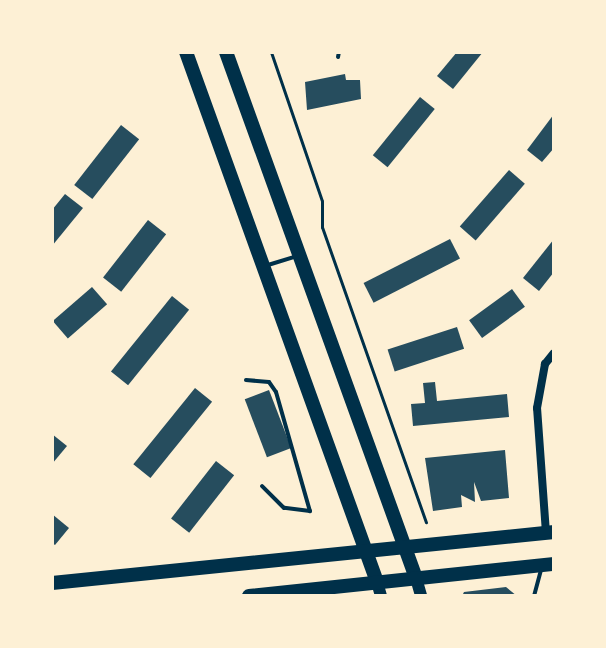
<!DOCTYPE html>
<html>
<head>
<meta charset="utf-8">
<style>
  body { margin:0 }
  #map { position:relative; width:606px; height:648px; overflow:hidden; background:#fdf0d5; font-family:"Libre Baskerville",serif }
  div>[style] { position:absolute }
  .building>* { inset:0; background:#264d5e; transform-origin:0 0 }
  .path>* { height:3px; margin:-1.5px; padding:0 1.5px; transform-origin:1.5px; border-radius:1.5px; background:#003049 }
  .service>* { height:4px; margin:-2px; padding:0 2px; transform-origin:2px; border-radius:2px; background:#003049 }
  .minor>* { height:8px; margin:-4px; padding:0 4px; transform-origin:4px; border-radius:4px; background:#003049 }
  .secondary>* { height:12px; margin:-6px; padding:0 6px; transform-origin:6px; border-radius:6px; background:#003049 }
  .primary>* { height:14px; margin:-7px; padding:0 7px; transform-origin:7px; border-radius:7px; background:#003049 }
  span { translate:-50% -50%; white-space:nowrap; text-align:center; line-height:1.15; -webkit-text-stroke:8px #fdf0d5; paint-order:stroke }
  .frame { position:absolute; inset:0; border:54px solid #fdf0d5; pointer-events:none }
</style>
</head>
<body>
<div id="map">
  <div class="building">
    <i style="clip-path:polygon(457px 52px,483px 52px,453px 89px,437px 76px)"></i>
    <i style="clip-path:polygon(345px 74px,346px 80px,360px 80px,361px 99px,307px 110px,305px 82px)"></i>
    <i style="left:420px;top:97px;width:19px;height:75px;rotate:39deg"></i>
    <i style="clip-path:polygon(554px 114px,554px 148px,542px 162px,527px 150px)"></i>
    <i style="left:121px;top:125px;width:23px;height:76px;rotate:38deg"></i>
    <i style="left:509px;top:170px;width:21px;height:75px;rotate:41deg"></i>
    <i style="clip-path:polygon(65px 194px,83px 208px,52px 246px,52px 210px)"></i>
    <i style="left:148px;top:220px;width:23px;height:73px;rotate:38deg"></i>
    <i style="left:450px;top:239px;width:22px;height:97px;rotate:63deg"></i>
    <i style="clip-path:polygon(554px 239px,554px 272px,539px 291px,523px 278px)"></i>
    <i style="left:92px;top:287px;width:23px;height:52px;rotate:49deg"></i>
    <i style="left:512px;top:289px;width:22px;height:53px;rotate:54deg"></i>
    <i style="left:172px;top:296px;width:22px;height:97px;rotate:39deg"></i>
    <i style="left:457px;top:327px;width:23px;height:73px;rotate:72deg"></i>
    <i style="clip-path:polygon(435px 382px,437px 401px,507px 394px,509px 417px,413px 426px,411px 404px,425px 403px,423px 383px)"></i>
    <i style="left:195px;top:388px;width:22px;height:98px;rotate:39deg"></i>
    <i style="left:269px;top:390px;width:62px;height:26px;rotate:69deg"></i>
    <i style="clip-path:polygon(52px 434px,67px 446px,52px 464px)"></i>
    <i style="clip-path:polygon(505px 450px,509px 498px,481px 501px,474px 482px,475px 502px,461px 495px,462px 507px,433px 511px,425px 458px)"></i>
    <i style="left:216px;top:461px;width:23px;height:73px;rotate:38deg"></i>
    <i style="clip-path:polygon(52px 514px,69px 528px,55px 545px,52px 543px)"></i>
    <i style="clip-path:polygon(506px 587px,517px 596px,462px 596px,464px 592px)"></i>
  </div>
  <div class="path">
    <i style="left:271px;top:52px;width:157px;rotate:71.1deg"></i>
    <i style="left:322px;top:201px;width:26px;rotate:90deg"></i>
    <i style="left:322px;top:227px;width:313px;rotate:70.6deg"></i>
  </div>
  <div class="service">
    <i style="left:338px;top:57px;width:5px;rotate:-79deg"></i>
    <i style="left:268px;top:265px;width:31px;rotate:-17deg"></i>
    <i style="left:246px;top:380px;width:23px;rotate:5deg"></i>
    <i style="left:269px;top:382px;width:12px;rotate:55deg"></i>
    <i style="left:276px;top:392px;width:124px;rotate:74.1deg"></i>
    <i style="left:310px;top:511px;width:26px;rotate:-173deg"></i>
    <i style="left:284px;top:508px;width:31px;rotate:-135deg"></i>
    <i style="left:534px;top:596px;width:28px;rotate:-75deg"></i>
  </div>
  <div class="minor">
    <i style="left:546px;top:533px;width:125px;rotate:-94.1deg"></i>
    <i style="left:537px;top:408px;width:45px;rotate:-79.7deg"></i>
    <i style="left:545px;top:364px;width:14px;rotate:-51deg"></i>
  </div>
  <div class="secondary">
    <i style="left:416px;top:578px;width:19px;rotate:74deg"></i>
    <i style="left:377px;top:582px;width:15px;rotate:74deg"></i>
  </div>
  <div class="primary">
    <i style="left:186px;top:52px;width:563px;rotate:70.18deg"></i>
    <i style="left:226px;top:52px;width:559px;rotate:70.14deg"></i>
    <i style="left:52px;top:583px;width:505px;rotate:-5.8deg"></i>
    <i style="left:249px;top:596px;width:307px;rotate:-6deg"></i>
  </div>
  <div class="frame"></div>
</div>
</body>
</html>
